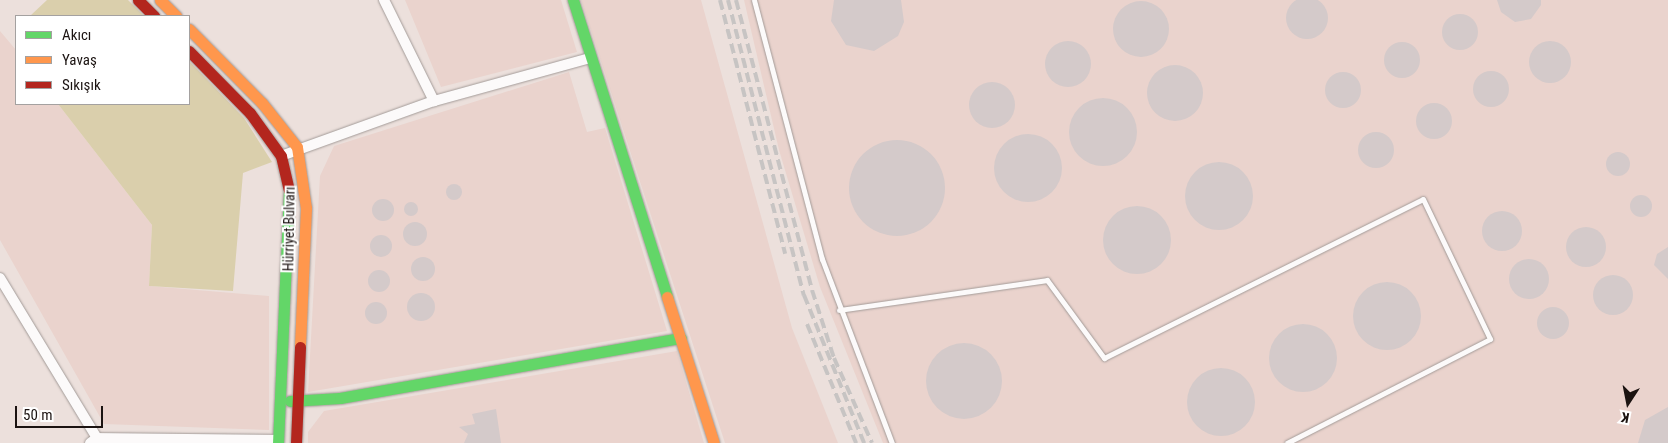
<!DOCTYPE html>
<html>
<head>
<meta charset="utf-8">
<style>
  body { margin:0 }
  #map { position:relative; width:1668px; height:443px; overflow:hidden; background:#ece0dc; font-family:"Roboto Condensed",sans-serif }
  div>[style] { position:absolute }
  .built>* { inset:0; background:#ead3cd }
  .green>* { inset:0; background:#dacfac }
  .building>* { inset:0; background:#d4caca }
  .round { border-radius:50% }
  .roads { filter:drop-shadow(0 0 1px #a39b98) drop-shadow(0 0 1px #a39b98) }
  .lane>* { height:5px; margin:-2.5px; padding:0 2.5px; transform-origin:2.5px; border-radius:2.5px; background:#fcfafa }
  .street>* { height:10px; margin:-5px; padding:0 5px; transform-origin:5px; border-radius:5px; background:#fcfafa }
  .fast>* { height:11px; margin:-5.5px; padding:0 5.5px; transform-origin:5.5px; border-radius:5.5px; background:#63d668 }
  .slow>* { height:11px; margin:-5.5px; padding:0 5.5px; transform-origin:5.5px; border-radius:5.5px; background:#ff974d }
  .jam>* { height:11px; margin:-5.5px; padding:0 5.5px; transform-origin:5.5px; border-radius:5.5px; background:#b3261e }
  .rail>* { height:4px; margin-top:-2px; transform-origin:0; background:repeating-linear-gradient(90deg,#c7c4c3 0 10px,transparent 0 15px) }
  span { translate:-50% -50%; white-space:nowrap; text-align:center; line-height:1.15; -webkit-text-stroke:4px #fff; paint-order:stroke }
  .street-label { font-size:14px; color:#1b1311 }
  .legend { position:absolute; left:15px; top:15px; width:175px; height:90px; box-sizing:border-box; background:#fff; border:1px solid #a4a1a0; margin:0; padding:6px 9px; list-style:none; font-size:15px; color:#1b1311 }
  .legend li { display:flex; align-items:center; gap:10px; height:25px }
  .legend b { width:25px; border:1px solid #a4a1a0 }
  .north { position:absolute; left:1603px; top:378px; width:50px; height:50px; -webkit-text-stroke:4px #fff; paint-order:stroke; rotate:191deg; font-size:14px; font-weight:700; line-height:20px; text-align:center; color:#1b1311 }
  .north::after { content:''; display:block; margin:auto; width:18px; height:22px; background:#1b1311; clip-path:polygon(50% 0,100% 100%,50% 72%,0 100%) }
  .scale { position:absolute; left:15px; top:406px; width:88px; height:22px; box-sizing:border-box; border:2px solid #1b1311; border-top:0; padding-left:6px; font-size:15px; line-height:18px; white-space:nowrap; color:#1b1311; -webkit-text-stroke:4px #fff; paint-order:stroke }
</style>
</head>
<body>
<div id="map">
  <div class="built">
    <i style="clip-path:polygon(405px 0,561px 0,577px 52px,441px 87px)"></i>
    <i style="clip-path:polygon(581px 0,701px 0,792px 328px,838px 443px,725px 443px)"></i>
    <i style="clip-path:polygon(744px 0,1668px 0,1668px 443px,883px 443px,820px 287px,779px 150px)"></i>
    <i style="clip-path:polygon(0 31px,16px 50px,16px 104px,58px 104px,152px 225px,149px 286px,269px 296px,269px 430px,104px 424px,0 240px)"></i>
    <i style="clip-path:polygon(569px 72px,587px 132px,605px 128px,667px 331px,308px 392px,320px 176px,334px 146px)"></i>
    <i style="clip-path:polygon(677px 351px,704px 443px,308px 443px,308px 432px,324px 411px)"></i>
  </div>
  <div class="green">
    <i style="clip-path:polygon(47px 0,128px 0,144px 16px,30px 16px)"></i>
    <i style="clip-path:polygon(189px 61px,244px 118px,272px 162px,243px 173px,233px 291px,149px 286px,152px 225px,58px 104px,189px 104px)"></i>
  </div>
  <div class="building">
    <i class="round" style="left:1286px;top:-3px;width:42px;height:42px"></i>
    <i style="clip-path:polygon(834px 0,901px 0,904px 22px,898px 36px,874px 51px,846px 45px,831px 21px)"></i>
    <i style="clip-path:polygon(1497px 0,1541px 0,1541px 5px,1531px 19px,1515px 22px,1501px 12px)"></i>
    <i class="round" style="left:1113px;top:1px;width:56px;height:56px"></i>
    <i class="round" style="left:1442px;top:14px;width:36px;height:36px"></i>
    <i class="round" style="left:1529px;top:41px;width:42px;height:42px"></i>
    <i class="round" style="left:1045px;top:41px;width:46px;height:46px"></i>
    <i class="round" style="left:1384px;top:42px;width:36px;height:36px"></i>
    <i class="round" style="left:1147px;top:65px;width:56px;height:56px"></i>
    <i class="round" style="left:1473px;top:71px;width:36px;height:36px"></i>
    <i class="round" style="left:1325px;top:72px;width:36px;height:36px"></i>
    <i class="round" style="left:969px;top:82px;width:46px;height:46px"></i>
    <i class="round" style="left:1069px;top:98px;width:68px;height:68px"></i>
    <i class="round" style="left:1416px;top:103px;width:36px;height:36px"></i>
    <i class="round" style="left:1358px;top:132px;width:36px;height:36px"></i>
    <i class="round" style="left:994px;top:134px;width:68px;height:68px"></i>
    <i class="round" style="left:849px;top:140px;width:96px;height:96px"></i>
    <i class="round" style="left:1606px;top:152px;width:24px;height:24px"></i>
    <i class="round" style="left:1185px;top:162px;width:68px;height:68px"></i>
    <i class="round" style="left:446px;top:184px;width:16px;height:16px"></i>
    <i class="round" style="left:1630px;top:195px;width:22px;height:22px"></i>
    <i class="round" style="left:372px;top:199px;width:22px;height:22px"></i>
    <i class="round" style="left:404px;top:202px;width:14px;height:14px"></i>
    <i class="round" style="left:1103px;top:206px;width:68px;height:68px"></i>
    <i class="round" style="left:1482px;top:211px;width:40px;height:40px"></i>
    <i class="round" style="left:403px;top:222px;width:24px;height:24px"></i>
    <i class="round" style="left:1566px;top:227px;width:40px;height:40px"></i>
    <i class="round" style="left:370px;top:235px;width:22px;height:22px"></i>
    <i style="clip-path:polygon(1668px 247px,1668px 279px,1654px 265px,1657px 254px)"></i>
    <i class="round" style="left:411px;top:257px;width:24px;height:24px"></i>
    <i class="round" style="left:1509px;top:259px;width:40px;height:40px"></i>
    <i class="round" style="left:368px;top:270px;width:22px;height:22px"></i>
    <i class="round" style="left:1593px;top:275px;width:40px;height:40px"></i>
    <i class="round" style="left:1353px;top:282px;width:68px;height:68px"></i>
    <i class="round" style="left:407px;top:293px;width:28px;height:28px"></i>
    <i class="round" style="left:365px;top:302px;width:22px;height:22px"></i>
    <i class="round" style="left:1537px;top:307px;width:32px;height:32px"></i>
    <i class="round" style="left:1269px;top:324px;width:68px;height:68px"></i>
    <i class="round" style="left:926px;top:343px;width:76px;height:76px"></i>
    <i class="round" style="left:1187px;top:368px;width:68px;height:68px"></i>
    <i style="clip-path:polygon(1668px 407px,1668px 443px,1638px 443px,1645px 420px)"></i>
    <i style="clip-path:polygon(496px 409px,501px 443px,464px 443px,468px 434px,459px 427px,475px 424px,472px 414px)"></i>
  </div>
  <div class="roads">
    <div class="lane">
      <i style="left:754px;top:0;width:268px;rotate:75.3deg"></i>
      <i style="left:822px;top:259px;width:197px;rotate:69.2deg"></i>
      <i style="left:839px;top:310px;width:210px;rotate:-8.2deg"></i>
      <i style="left:1047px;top:280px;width:97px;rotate:53.8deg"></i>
      <i style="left:1104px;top:358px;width:356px;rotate:-26.5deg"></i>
      <i style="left:1423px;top:199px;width:155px;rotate:64.4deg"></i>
      <i style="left:1490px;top:339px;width:228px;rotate:152.9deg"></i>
    </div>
    <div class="street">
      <i style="left:384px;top:0;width:113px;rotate:63.7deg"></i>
      <i style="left:281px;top:156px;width:163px;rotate:-19.8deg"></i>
      <i style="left:434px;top:101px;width:162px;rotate:-15.4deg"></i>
      <i style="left:0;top:278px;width:187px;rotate:58.8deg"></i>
      <i style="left:90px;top:443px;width:9px;rotate:-36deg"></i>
      <i style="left:97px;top:438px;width:181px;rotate:0.6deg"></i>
    </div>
    <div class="fast">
      <i style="left:573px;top:0;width:312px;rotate:72.4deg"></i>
      <i style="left:290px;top:401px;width:50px;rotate:-3.4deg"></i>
      <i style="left:340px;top:398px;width:346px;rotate:-10deg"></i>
      <i style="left:278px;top:443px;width:253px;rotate:-87.5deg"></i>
    </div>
    <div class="slow">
      <i style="left:160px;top:0;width:23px;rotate:45deg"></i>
      <i style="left:189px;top:29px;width:104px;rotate:45.4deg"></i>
      <i style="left:262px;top:103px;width:56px;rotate:51.5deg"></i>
      <i style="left:297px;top:147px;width:62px;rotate:81.6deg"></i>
      <i style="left:306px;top:208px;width:139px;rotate:92.5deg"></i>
      <i style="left:667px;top:297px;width:153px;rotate:72.2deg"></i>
    </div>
    <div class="jam">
      <i style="left:138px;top:0;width:23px;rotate:45deg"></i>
      <i style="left:189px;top:51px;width:87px;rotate:45.5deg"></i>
      <i style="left:250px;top:113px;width:53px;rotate:54.2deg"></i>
      <i style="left:281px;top:156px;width:35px;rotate:77deg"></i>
      <i style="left:296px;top:443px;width:96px;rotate:-87.6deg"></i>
    </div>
  </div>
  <div class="rail">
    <i style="left:720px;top:0;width:262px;rotate:75.6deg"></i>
    <i style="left:728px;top:0;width:305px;rotate:75.6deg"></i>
    <i style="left:804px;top:295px;width:160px;rotate:67.9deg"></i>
    <i style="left:736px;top:0;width:300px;rotate:75.3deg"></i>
    <i style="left:812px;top:290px;width:71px;rotate:72.1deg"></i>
    <i style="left:834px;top:358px;width:93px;rotate:65.9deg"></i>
    <i style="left:807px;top:324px;width:129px;rotate:67.6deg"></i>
  </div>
  <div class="street-label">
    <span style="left:289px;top:229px;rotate:-89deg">Hürriyet Bulvarı</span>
  </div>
  <ul class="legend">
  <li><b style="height:6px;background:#63d668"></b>Akıcı</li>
  <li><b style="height:6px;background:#ff974d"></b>Yavaş</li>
  <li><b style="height:6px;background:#b3261e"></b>Sıkışık</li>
  </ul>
  <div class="north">K</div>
  <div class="scale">50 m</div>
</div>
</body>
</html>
